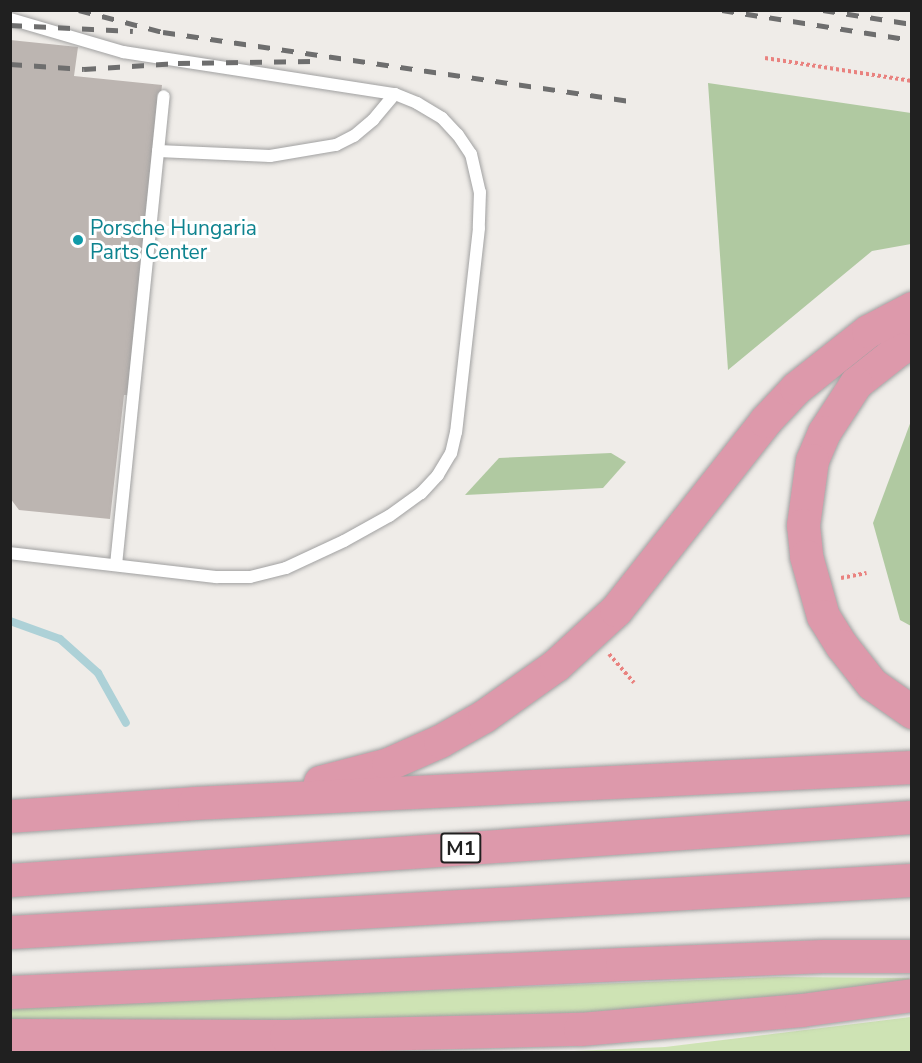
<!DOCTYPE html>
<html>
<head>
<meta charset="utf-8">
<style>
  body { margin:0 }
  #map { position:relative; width:922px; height:1063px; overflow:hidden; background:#efece8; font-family:"Nunito Sans",sans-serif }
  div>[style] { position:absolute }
  .grass>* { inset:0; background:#cee3b4 }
  .forest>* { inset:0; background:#b0c9a1 }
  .stream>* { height:8px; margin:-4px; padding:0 4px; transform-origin:4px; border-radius:4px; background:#add1d7 }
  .building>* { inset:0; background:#bcb5b1 }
  .path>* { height:4px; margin-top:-2px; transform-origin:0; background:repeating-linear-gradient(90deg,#e9827f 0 3px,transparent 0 6px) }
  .roads { filter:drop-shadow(0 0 2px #a1a1a1) drop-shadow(0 0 2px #a1a1a1) }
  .service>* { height:12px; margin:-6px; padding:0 6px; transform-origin:6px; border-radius:6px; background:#fff }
  .motorway>* { height:33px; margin:-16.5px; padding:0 16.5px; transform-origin:16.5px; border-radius:16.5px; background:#dd99ab }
  .rail>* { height:4.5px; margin-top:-2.25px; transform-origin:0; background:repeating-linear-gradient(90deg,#6e6e6e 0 12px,transparent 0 24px) }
  .dots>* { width:16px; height:16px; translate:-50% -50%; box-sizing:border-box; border:3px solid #fff; border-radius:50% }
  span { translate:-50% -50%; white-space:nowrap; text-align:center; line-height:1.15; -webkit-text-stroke:6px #fff; paint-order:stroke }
  .shield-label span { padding:2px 4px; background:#fff; border:2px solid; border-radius:4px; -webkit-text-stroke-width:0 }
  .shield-label { font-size:20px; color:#202020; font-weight:700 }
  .culture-label { font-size:21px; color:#0d838f }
  .left { translate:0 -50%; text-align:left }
  .frame { position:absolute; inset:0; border:12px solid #202020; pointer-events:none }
</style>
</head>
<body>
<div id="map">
  <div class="grass">
    <i style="clip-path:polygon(776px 977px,909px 978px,909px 990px,516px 1024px,11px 1020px,10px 1006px)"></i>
    <i style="clip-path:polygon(911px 1017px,911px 1052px,551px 1052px,665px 1047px)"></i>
  </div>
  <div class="forest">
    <i style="clip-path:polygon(708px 83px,911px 113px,911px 244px,872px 251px,728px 370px)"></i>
    <i style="clip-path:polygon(911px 421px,912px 421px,911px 626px,900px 620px,873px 523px)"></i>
    <i style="clip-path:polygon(611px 453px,626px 462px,603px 488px,465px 495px,499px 458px)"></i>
  </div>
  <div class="stream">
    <i style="left:10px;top:621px;width:53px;rotate:19.8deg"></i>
    <i style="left:60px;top:639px;width:51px;rotate:41.8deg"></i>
    <i style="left:98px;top:673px;width:57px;rotate:60.8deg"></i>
  </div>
  <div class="building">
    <i style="clip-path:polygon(10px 40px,78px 47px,74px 76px,162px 85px,129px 395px,124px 395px,110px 519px,19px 510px,10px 498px)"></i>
  </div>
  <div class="path">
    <i style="left:765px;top:58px;width:149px;rotate:8.9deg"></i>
    <i style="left:841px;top:578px;width:26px;rotate:-11deg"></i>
    <i style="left:609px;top:654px;width:38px;rotate:49deg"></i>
  </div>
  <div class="roads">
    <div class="service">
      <i style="left:10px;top:19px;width:118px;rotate:16.3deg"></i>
      <i style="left:123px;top:52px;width:275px;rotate:8.8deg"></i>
      <i style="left:395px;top:94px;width:24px;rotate:22deg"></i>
      <i style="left:417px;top:103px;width:29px;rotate:31deg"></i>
      <i style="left:442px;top:118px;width:23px;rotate:47deg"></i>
      <i style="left:458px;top:135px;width:23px;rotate:56deg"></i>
      <i style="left:471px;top:154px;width:39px;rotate:77deg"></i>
      <i style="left:480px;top:192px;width:36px;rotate:92deg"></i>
      <i style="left:479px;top:228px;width:205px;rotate:96.4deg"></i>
      <i style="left:456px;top:432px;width:22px;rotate:103deg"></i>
      <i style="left:451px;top:453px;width:26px;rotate:121deg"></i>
      <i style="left:438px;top:475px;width:25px;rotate:133deg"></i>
      <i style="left:421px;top:493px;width:39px;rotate:144deg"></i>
      <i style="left:389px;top:516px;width:51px;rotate:150.9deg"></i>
      <i style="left:344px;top:541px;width:64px;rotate:155deg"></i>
      <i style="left:286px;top:568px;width:37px;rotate:166deg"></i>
      <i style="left:250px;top:577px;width:34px;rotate:180deg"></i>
      <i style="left:216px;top:577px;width:207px;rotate:-173.4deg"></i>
      <i style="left:158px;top:151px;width:112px;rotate:2.6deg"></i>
      <i style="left:270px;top:156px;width:67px;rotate:-9.5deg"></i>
      <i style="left:336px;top:145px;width:20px;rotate:-27deg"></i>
      <i style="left:354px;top:136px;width:25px;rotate:-40deg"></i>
      <i style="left:373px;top:120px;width:34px;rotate:-50deg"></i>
      <i style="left:116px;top:565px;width:471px;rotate:-84.2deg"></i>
    </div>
    <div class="motorway">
      <i style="left:912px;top:343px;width:14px;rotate:155deg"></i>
      <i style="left:899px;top:349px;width:55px;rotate:141.7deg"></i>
      <i style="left:856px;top:383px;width:59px;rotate:123.1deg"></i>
      <i style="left:824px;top:432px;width:30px;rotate:113deg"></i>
      <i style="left:812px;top:460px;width:66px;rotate:97.9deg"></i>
      <i style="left:803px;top:525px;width:31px;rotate:84deg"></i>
      <i style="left:806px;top:556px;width:62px;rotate:74.2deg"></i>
      <i style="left:823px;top:616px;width:36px;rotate:58deg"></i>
      <i style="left:842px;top:646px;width:48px;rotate:51.7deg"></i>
      <i style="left:872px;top:684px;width:49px;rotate:35deg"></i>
      <i style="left:320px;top:782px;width:70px;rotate:-14.8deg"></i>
      <i style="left:388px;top:764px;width:57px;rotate:-23.9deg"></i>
      <i style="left:440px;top:741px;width:51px;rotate:-29.6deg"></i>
      <i style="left:484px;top:716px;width:88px;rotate:-35.3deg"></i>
      <i style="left:556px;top:665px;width:81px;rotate:-42.5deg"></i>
      <i style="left:616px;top:610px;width:241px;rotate:-51.7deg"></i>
      <i style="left:765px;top:421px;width:45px;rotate:-46.8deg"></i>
      <i style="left:796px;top:388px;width:92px;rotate:-38.4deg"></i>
      <i style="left:868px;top:331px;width:50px;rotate:-27.6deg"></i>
      <i style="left:10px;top:816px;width:184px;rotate:-4deg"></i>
      <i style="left:194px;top:803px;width:719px;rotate:-2.87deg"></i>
      <i style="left:10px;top:880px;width:904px;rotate:-4deg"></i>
      <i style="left:10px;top:932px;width:903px;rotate:-3.3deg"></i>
      <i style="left:10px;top:992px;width:613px;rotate:-2.62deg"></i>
      <i style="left:622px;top:964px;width:201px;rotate:-2.3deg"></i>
      <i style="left:823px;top:956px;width:89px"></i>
      <i style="left:10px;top:1035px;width:276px;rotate:0.2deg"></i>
      <i style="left:286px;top:1036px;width:294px;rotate:-1.4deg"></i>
      <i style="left:580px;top:1029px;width:222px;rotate:-4.9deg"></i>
      <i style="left:801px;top:1010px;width:112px;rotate:-7.7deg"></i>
    </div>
  </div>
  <div class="rail">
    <i style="left:79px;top:10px;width:87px;rotate:14.7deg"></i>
    <i style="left:163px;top:32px;width:470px;rotate:8.4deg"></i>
    <i style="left:722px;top:10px;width:192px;rotate:9deg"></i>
    <i style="left:823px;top:10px;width:90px;rotate:8.9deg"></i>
    <i style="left:10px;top:25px;width:123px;rotate:2.8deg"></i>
    <i style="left:10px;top:64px;width:74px;rotate:3.9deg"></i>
    <i style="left:84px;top:69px;width:94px;rotate:-3.7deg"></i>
    <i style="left:178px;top:63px;width:135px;rotate:-0.8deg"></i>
  </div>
  <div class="dots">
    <i style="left:78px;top:240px;background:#0f9aa8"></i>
  </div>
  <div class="shield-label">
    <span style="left:461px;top:848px">M1</span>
  </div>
  <div class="culture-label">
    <span class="left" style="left:90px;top:240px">Porsche Hungaria<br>Parts Center</span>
  </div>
  <div class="frame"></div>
</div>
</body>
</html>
